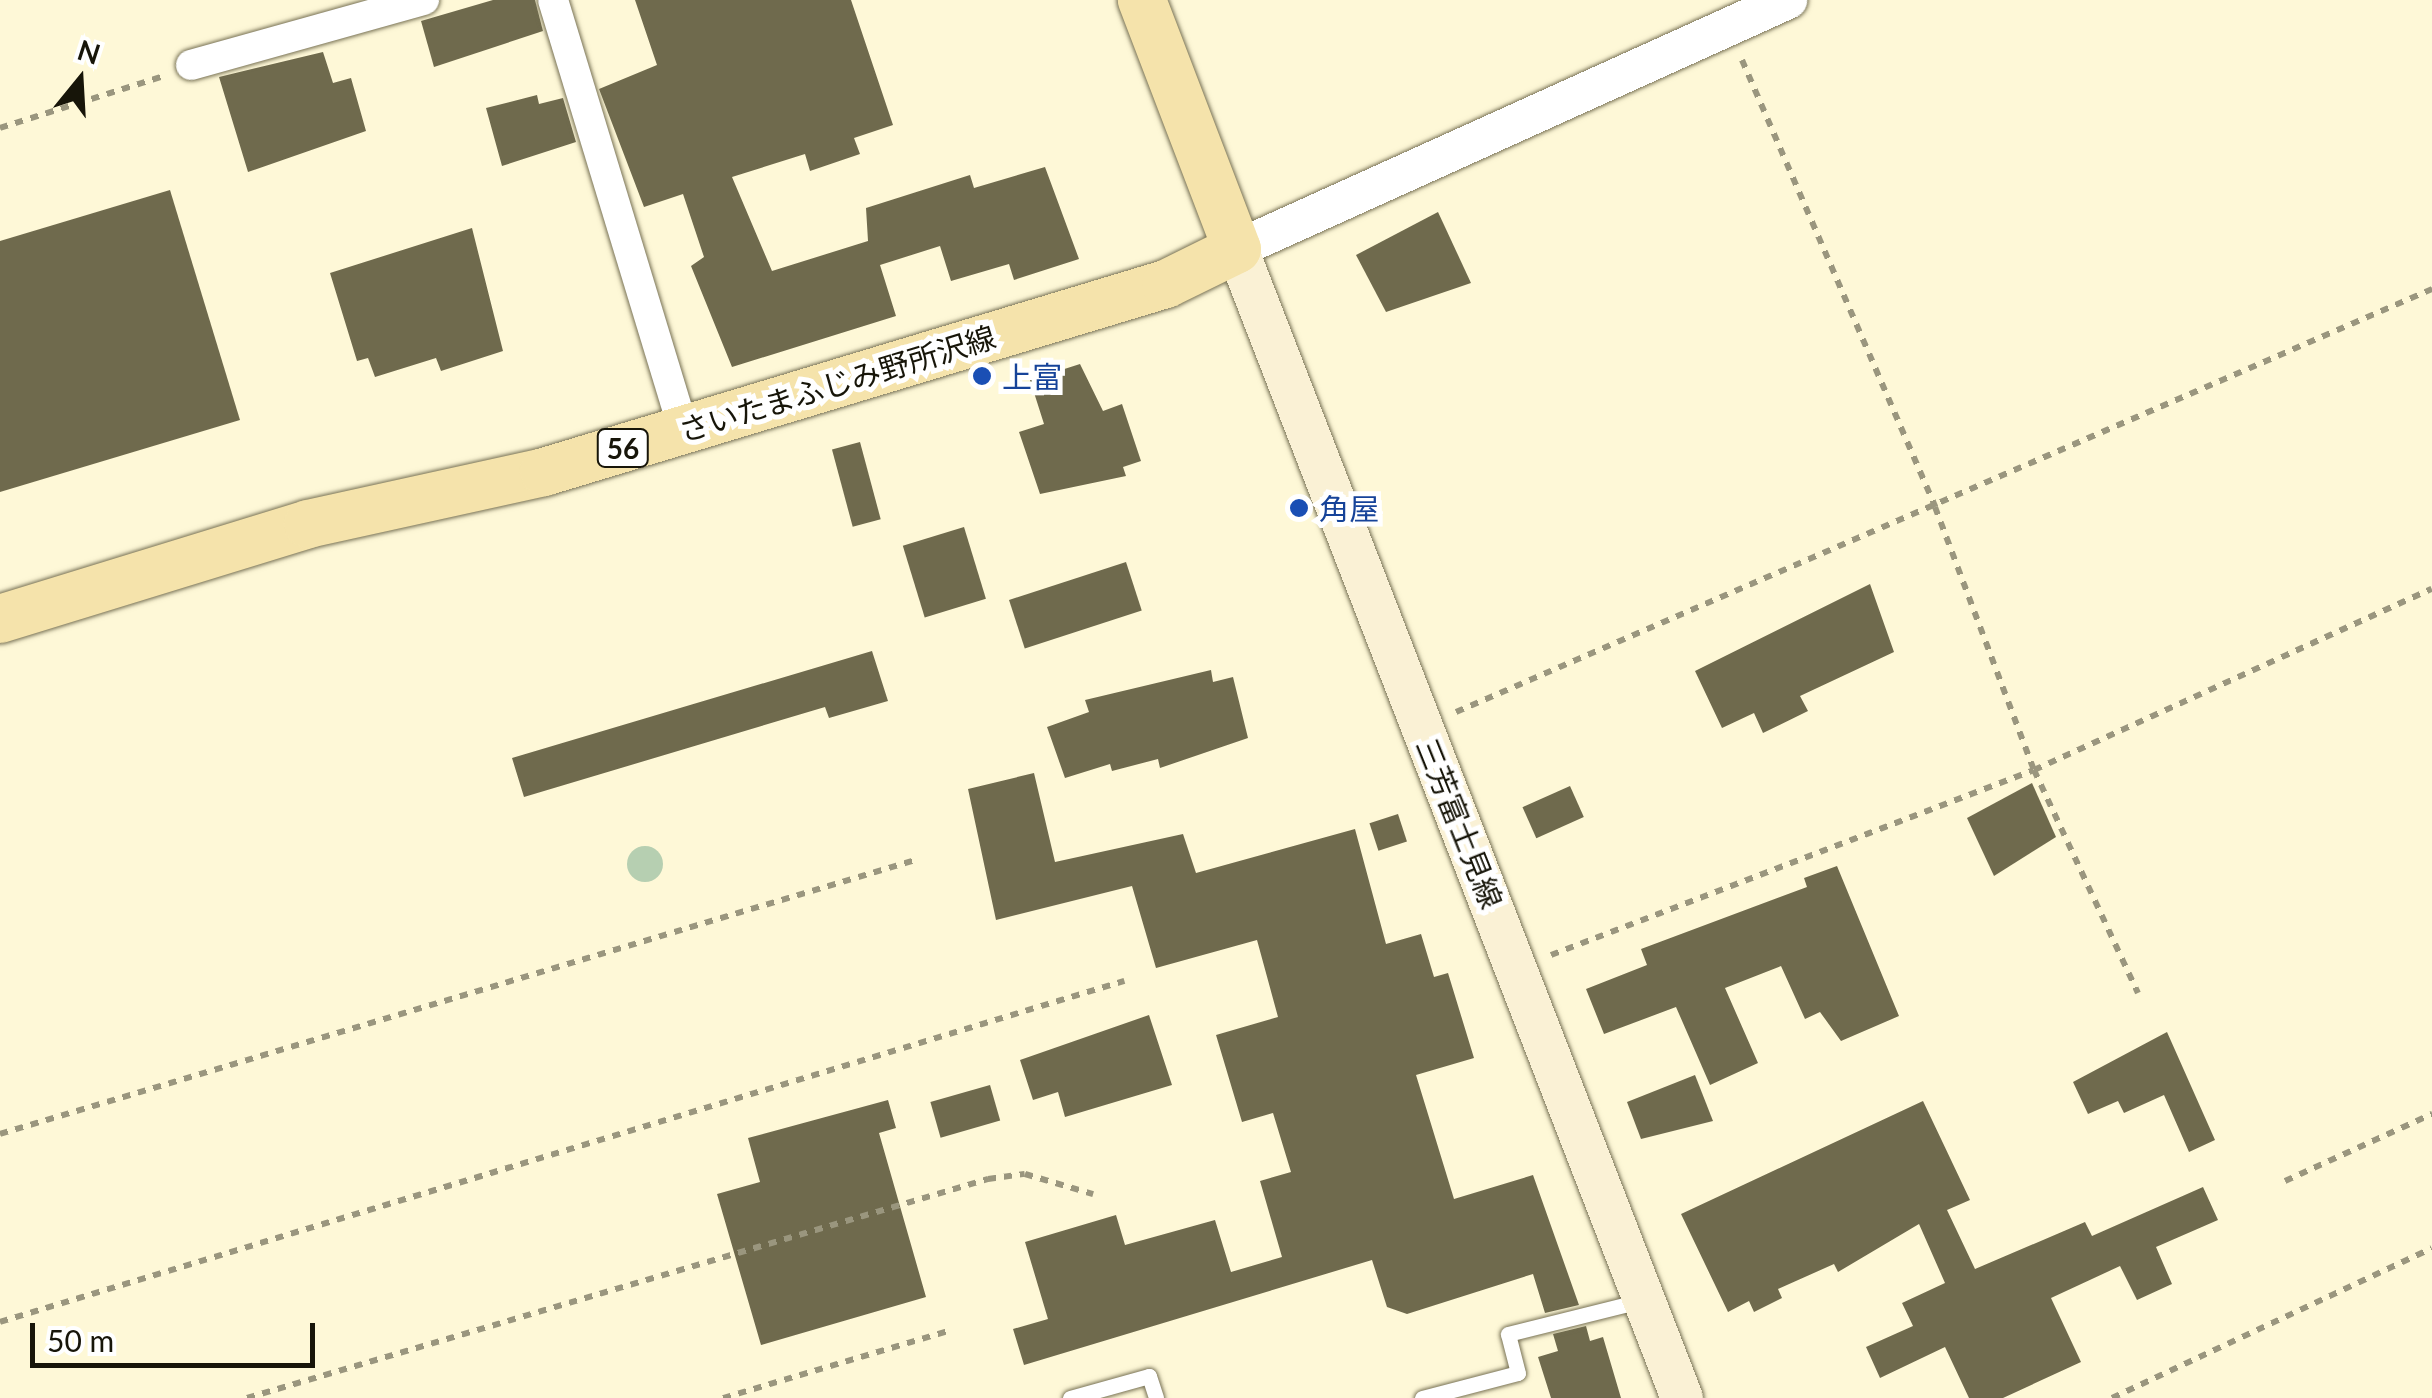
<!DOCTYPE html>
<html>
<head>
<meta charset="utf-8">
<style>
  body { margin:0 }
  #map { position:relative; width:2432px; height:1398px; overflow:hidden; background:#fef8d7; font-family:Lato,"Noto Sans JP",sans-serif }
  div>[style] { position:absolute }
  .green>* { inset:0; background:#b6cfb1 }
  .round { border-radius:50% }
  .building>* { inset:0; background:#6f6a4d; transform-origin:0 0 }
  .path>* { height:6px; margin-top:-3px; transform-origin:0; background:repeating-linear-gradient(90deg,#9a967e 0 8px,transparent 0 16px) }
  .roads { filter:drop-shadow(0 0 2px #787255) drop-shadow(0 0 2px #787255) }
  .service>* { height:15px; margin:-7.5px; padding:0 7.5px; transform-origin:7.5px; border-radius:7.5px; background:#fff }
  .minor>* { height:30px; margin:-15px; padding:0 15px; transform-origin:15px; border-radius:15px; background:#fff }
  .tertiary>* { height:38px; margin:-19px; padding:0 19px; transform-origin:19px; border-radius:19px; background:#fff }
  .secondary>* { height:42px; margin:-21px; padding:0 21px; transform-origin:21px; border-radius:21px; background:#faf1d5 }
  .primary>* { height:48px; margin:-24px; padding:0 24px; transform-origin:24px; border-radius:24px; background:#f5e3ab }
  .dots>* { width:28px; height:28px; translate:-50% -50%; box-sizing:border-box; border:5px solid #fff; border-radius:50% }
  span { translate:-50% -50%; white-space:nowrap; text-align:center; line-height:1.15; -webkit-text-stroke:10px #fff; paint-order:stroke }
  .shield-label span { padding:2px 8px; background:#fff; border:2px solid; border-radius:8px; -webkit-text-stroke-width:0 }
  .shield-label { font-size:28px; color:#171509; font-weight:700 }
  .transit-label { font-size:30px; color:#164399 }
  .left { translate:0 -50%; text-align:left }
  .street-label { font-size:30px; color:#171509 }
  .north { position:absolute; left:30px; top:30px; width:100px; height:100px; -webkit-text-stroke:8px #fff; paint-order:stroke; rotate:18deg; font-size:28px; font-weight:700; line-height:40px; text-align:center; color:#171509 }
  .north::after { content:''; display:block; margin:auto; width:35px; height:45px; background:#171509; clip-path:polygon(50% 0,100% 100%,50% 72%,0 100%) }
  .scale { position:absolute; left:30px; top:1323px; width:285px; height:45px; box-sizing:border-box; border:5px solid #171509; border-top:0; padding-left:12px; font-size:30px; line-height:35px; white-space:nowrap; color:#171509; -webkit-text-stroke:8px #fff; paint-order:stroke }
</style>
</head>
<body>
<div id="map">
  <div class="green">
    <i class="round" style="left:627px;top:846px;width:36px;height:36px"></i>
  </div>
  <div class="building">
    <i style="clip-path:polygon(493px 0,535px 0,543px 31px,434px 67px,421px 21px)"></i>
    <i style="clip-path:polygon(635px 0,851px 0,893px 125px,854px 138px,860px 154px,810px 171px,805px 154px,732px 177px,772px 271px,868px 241px,866px 208px,970px 175px,974px 188px,1045px 167px,1079px 259px,1014px 280px,1009px 264px,951px 281px,940px 246px,880px 265px,896px 316px,732px 367px,691px 266px,704px 257px,683px 194px,644px 207px,599px 89px,657px 65px)"></i>
    <i style="clip-path:polygon(323px 52px,333px 83px,351px 78px,366px 131px,248px 172px,219px 77px)"></i>
    <i style="clip-path:polygon(537px 95px,539px 104px,563px 98px,576px 142px,502px 166px,486px 108px)"></i>
    <i style="clip-path:polygon(170px 190px,240px 420px,0 492px,0 241px)"></i>
    <i style="clip-path:polygon(1438px 212px,1471px 283px,1386px 312px,1356px 255px)"></i>
    <i style="clip-path:polygon(472px 228px,503px 351px,441px 371px,436px 358px,375px 377px,368px 358px,357px 361px,330px 273px)"></i>
    <i style="clip-path:polygon(1080px 364px,1103px 411px,1122px 404px,1141px 461px,1123px 467px,1126px 476px,1040px 494px,1019px 432px,1044px 424px,1030px 380px)"></i>
    <i style="left:860px;top:442px;width:80px;height:29px;rotate:75deg"></i>
    <i style="left:964px;top:527px;width:75px;height:64px;rotate:73deg"></i>
    <i style="left:1126px;top:562px;width:51px;height:123px;rotate:72deg"></i>
    <i style="clip-path:polygon(1870px 584px,1894px 652px,1800px 696px,1808px 711px,1763px 733px,1754px 713px,1722px 728px,1695px 671px)"></i>
    <i style="clip-path:polygon(872px 651px,888px 701px,829px 718px,825px 707px,524px 797px,512px 758px)"></i>
    <i style="clip-path:polygon(1211px 670px,1213px 682px,1233px 677px,1248px 738px,1160px 768px,1158px 759px,1112px 771px,1110px 764px,1065px 778px,1047px 727px,1089px 712px,1085px 700px)"></i>
    <i style="clip-path:polygon(1034px 773px,1055px 862px,1183px 834px,1196px 873px,1355px 829px,1386px 944px,1421px 934px,1434px 977px,1448px 973px,1474px 1058px,1416px 1075px,1454px 1199px,1533px 1175px,1579px 1305px,1545px 1313px,1533px 1274px,1407px 1314px,1387px 1307px,1372px 1260px,1024px 1365px,1013px 1329px,1048px 1319px,1025px 1242px,1116px 1215px,1125px 1245px,1215px 1220px,1231px 1272px,1282px 1257px,1260px 1181px,1291px 1172px,1273px 1113px,1242px 1122px,1216px 1035px,1278px 1017px,1257px 940px,1156px 968px,1132px 886px,996px 920px,968px 789px)"></i>
    <i style="clip-path:polygon(2032px 783px,2056px 837px,1994px 876px,1967px 818px)"></i>
    <i style="left:1570px;top:786px;width:34px;height:52px;rotate:66deg"></i>
    <i style="left:1398px;top:814px;width:29px;height:30px;rotate:72deg"></i>
    <i style="clip-path:polygon(1837px 866px,1899px 1016px,1841px 1041px,1820px 1012px,1805px 1019px,1781px 966px,1725px 988px,1758px 1063px,1710px 1085px,1676px 1007px,1604px 1034px,1586px 989px,1647px 965px,1641px 949px,1807px 887px,1804px 878px)"></i>
    <i style="clip-path:polygon(1149px 1015px,1172px 1085px,1065px 1117px,1058px 1092px,1033px 1100px,1020px 1060px)"></i>
    <i style="clip-path:polygon(2167px 1032px,2215px 1140px,2189px 1152px,2164px 1095px,2124px 1113px,2118px 1101px,2088px 1114px,2073px 1082px)"></i>
    <i style="clip-path:polygon(1695px 1075px,1713px 1121px,1641px 1139px,1627px 1102px)"></i>
    <i style="left:990px;top:1085px;width:37px;height:62px;rotate:74deg"></i>
    <i style="clip-path:polygon(888px 1100px,896px 1128px,879px 1133px,926px 1297px,761px 1345px,717px 1194px,760px 1182px,748px 1138px)"></i>
    <i style="clip-path:polygon(1923px 1101px,1970px 1200px,1947px 1210px,1975px 1269px,2085px 1222px,2092px 1236px,2203px 1187px,2218px 1220px,2156px 1247px,2172px 1284px,2137px 1300px,2120px 1266px,2051px 1298px,2081px 1362px,2003px 1398px,1969px 1398px,1945px 1347px,1880px 1378px,1866px 1347px,1913px 1326px,1902px 1303px,1945px 1283px,1919px 1224px,1838px 1272px,1834px 1264px,1778px 1289px,1782px 1298px,1754px 1312px,1749px 1301px,1728px 1312px,1681px 1214px)"></i>
    <i style="clip-path:polygon(1586px 1326px,1590px 1341px,1603px 1337px,1621px 1398px,1551px 1398px,1538px 1357px,1558px 1351px,1553px 1334px)"></i>
  </div>
  <div class="path">
    <i style="left:1742px;top:60px;width:487px;rotate:66.6deg"></i>
    <i style="left:1935px;top:507px;width:281px;rotate:69.4deg"></i>
    <i style="left:2034px;top:770px;width:246px;rotate:65deg"></i>
    <i style="left:0;top:128px;width:169px;rotate:-17.6deg"></i>
    <i style="left:1456px;top:712px;width:1064px;rotate:-23.43deg"></i>
    <i style="left:1551px;top:955px;width:517px;rotate:-20.96deg"></i>
    <i style="left:2034px;top:770px;width:437px;rotate:-24.5deg"></i>
    <i style="left:0;top:1134px;width:955px;rotate:-16.67deg"></i>
    <i style="left:2285px;top:1181px;width:162px;rotate:-24.5deg"></i>
    <i style="left:0;top:1322px;width:1175px;rotate:-16.88deg"></i>
    <i style="left:247px;top:1398px;width:773px;rotate:-16.46deg"></i>
    <i style="left:988px;top:1179px;width:37px;rotate:-8deg"></i>
    <i style="left:1025px;top:1174px;width:71px;rotate:16.4deg"></i>
    <i style="left:723px;top:1398px;width:238px;rotate:-16.6deg"></i>
    <i style="left:2112px;top:1398px;width:353px;rotate:-25.1deg"></i>
  </div>
  <div class="roads">
    <div class="service">
      <i style="left:1070px;top:1398px;width:82px;rotate:-15.6deg"></i>
      <i style="left:1149px;top:1376px;width:23px;rotate:72deg"></i>
      <i style="left:1422px;top:1398px;width:99px;rotate:-14.6deg"></i>
      <i style="left:1518px;top:1373px;width:40px;rotate:-104.4deg"></i>
      <i style="left:1508px;top:1334px;width:136px;rotate:-14deg"></i>
    </div>
    <div class="minor">
      <i style="left:553px;top:0;width:448px;rotate:73.1deg"></i>
      <i style="left:191px;top:65px;width:242px;rotate:-15.6deg"></i>
    </div>
    <div class="tertiary">
      <i style="left:1237px;top:249px;width:605px;rotate:-24.32deg"></i>
    </div>
    <div class="secondary">
      <i style="left:1237px;top:249px;width:1232px;rotate:68.83deg"></i>
    </div>
    <div class="primary">
      <i style="left:0;top:619px;width:322px;rotate:-17.1deg"></i>
      <i style="left:308px;top:524px;width:242px;rotate:-12.4deg"></i>
      <i style="left:544px;top:472px;width:650px;rotate:-16.82deg"></i>
      <i style="left:1166px;top:284px;width:79px;rotate:-26.2deg"></i>
      <i style="left:1237px;top:249px;width:267px;rotate:-110.9deg"></i>
    </div>
  </div>
  <div class="dots">
    <i style="left:982px;top:376px;background:#1a4fb4"></i>
    <i style="left:1299px;top:508px;background:#1a4fb4"></i>
  </div>
  <div class="shield-label">
    <span style="left:623px;top:448px">56</span>
  </div>
  <div class="transit-label">
    <span class="left" style="left:1002px;top:376px">上富</span>
    <span class="left" style="left:1319px;top:508px">角屋</span>
  </div>
  <div class="street-label">
    <span style="left:837px;top:383px;rotate:-17deg">さいたまふじみ野所沢線</span>
    <span style="left:1460px;top:823px;rotate:68deg">三芳富士見線</span>
  </div>
  <div class="north">N</div>
  <div class="scale">50 m</div>
</div>
</body>
</html>
